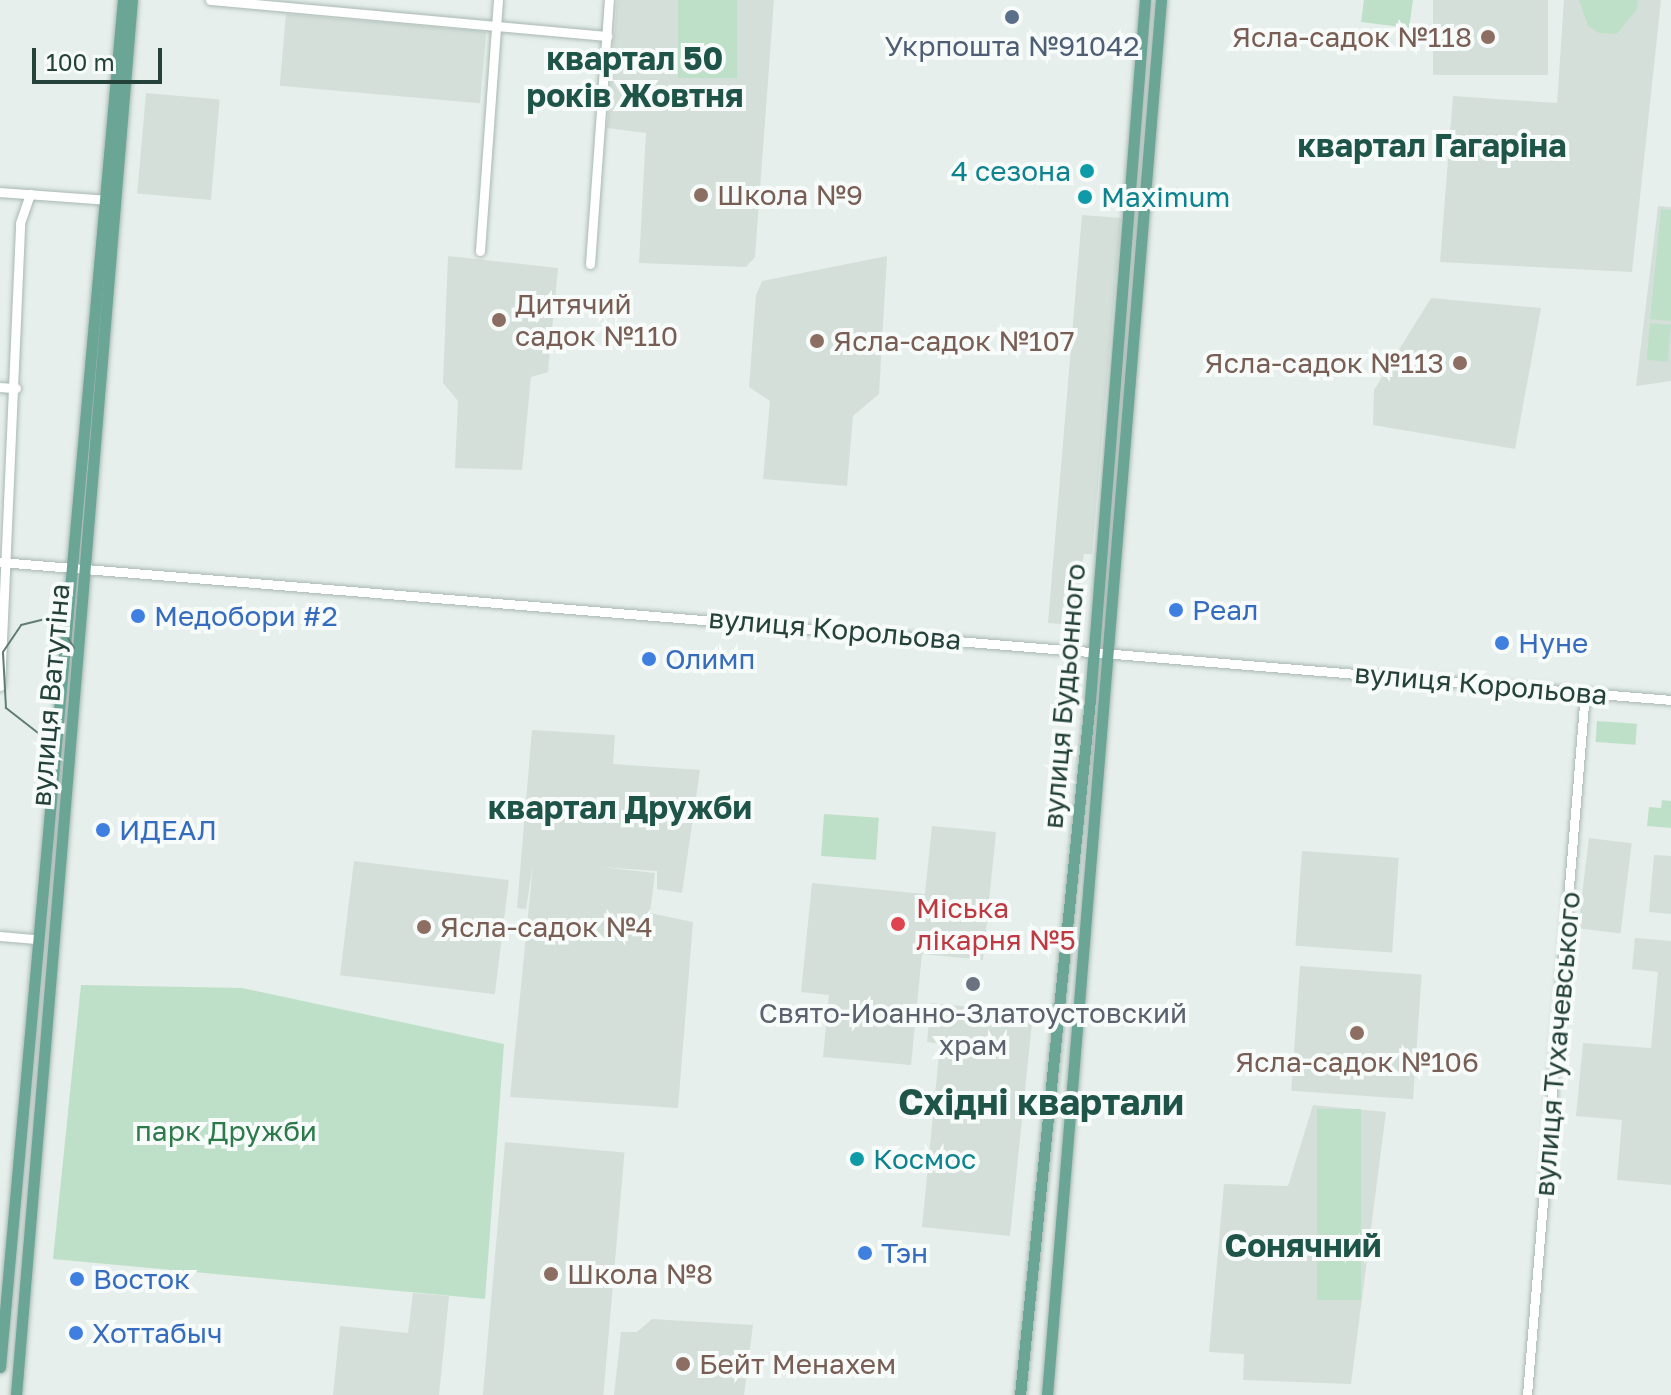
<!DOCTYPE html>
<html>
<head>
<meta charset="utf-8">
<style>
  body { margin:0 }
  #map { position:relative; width:1671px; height:1395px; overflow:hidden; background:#e6efeb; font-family:"Golos Text",sans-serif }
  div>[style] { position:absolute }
  .built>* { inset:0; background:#d4dfda; transform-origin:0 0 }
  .green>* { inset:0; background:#bfe0c8; transform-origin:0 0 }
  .roads { filter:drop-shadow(0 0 2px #a8b8b2) drop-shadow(0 0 2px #a8b8b2) }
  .minor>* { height:9px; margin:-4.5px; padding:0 4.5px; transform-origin:4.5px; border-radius:4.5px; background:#fff }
  .major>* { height:11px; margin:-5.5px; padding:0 5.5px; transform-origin:5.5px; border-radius:5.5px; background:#6aa596 }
  .tram>* { height:2px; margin:-1px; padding:0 1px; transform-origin:1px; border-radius:1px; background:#5f7d75 }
  .dots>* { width:22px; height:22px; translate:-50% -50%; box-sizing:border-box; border:4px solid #f7fbf9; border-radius:50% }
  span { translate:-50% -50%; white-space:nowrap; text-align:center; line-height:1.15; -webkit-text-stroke:8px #f7fbf9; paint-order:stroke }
  .education-label { font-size:28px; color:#785e54 }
  .right { translate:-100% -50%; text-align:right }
  .left { translate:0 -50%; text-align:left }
  .service-label { font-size:28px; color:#4e5e75 }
  .culture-label { font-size:28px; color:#0d838f }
  .shop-label { font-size:28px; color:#366cbe }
  .street-label { font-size:28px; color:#24423a }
  .health-label { font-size:28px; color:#be3a42 }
  .worship-label { font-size:28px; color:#5b616d }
  .park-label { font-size:28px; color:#2d7a4b }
  .quarter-label { font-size:32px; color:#1f5548; font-weight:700 }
  .district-label { font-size:36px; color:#1f5548; font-weight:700 }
  .scale { position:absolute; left:32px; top:48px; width:130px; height:36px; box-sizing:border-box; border:4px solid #24423a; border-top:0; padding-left:10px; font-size:24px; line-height:28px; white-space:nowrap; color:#24423a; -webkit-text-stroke:6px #f7fbf9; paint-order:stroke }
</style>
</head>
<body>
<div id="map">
  <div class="built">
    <i style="clip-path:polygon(617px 0,774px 0,755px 257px,746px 267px,639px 263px,646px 133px,607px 128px)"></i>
    <i style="left:1433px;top:0;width:115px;height:75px"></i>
    <i style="clip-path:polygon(1564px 0,1661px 0,1632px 272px,1440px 262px,1453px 96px,1557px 103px)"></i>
    <i style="left:286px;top:14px;width:201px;height:72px;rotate:5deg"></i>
    <i style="left:146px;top:93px;width:74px;height:101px;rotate:5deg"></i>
    <i style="clip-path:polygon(1658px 206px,1671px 207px,1671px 381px,1636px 386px)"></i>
    <i style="clip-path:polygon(1082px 215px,1121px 218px,1092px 554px,1084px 554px,1075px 614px,1061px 624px,1048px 623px)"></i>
    <i style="clip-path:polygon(448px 256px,558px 268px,548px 372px,531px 377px,522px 470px,455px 468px,458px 401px,443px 383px)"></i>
    <i style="clip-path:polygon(887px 256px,879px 394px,853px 416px,847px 486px,763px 479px,770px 401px,749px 387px,756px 295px,762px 281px)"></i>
    <i style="clip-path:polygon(1431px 298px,1541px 308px,1515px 449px,1373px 425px,1374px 390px)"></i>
    <i style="clip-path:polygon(532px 730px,615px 735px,613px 764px,700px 770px,682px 893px,657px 889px,657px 871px,600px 867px,655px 873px,650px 913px,693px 922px,678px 1108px,510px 1097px,533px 865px,526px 909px,517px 908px)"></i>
    <i style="clip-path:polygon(932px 826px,996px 832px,983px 960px,922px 954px,911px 1065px,823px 1057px,829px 995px,801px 992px,812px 883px,925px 894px)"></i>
    <i style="left:1589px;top:838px;width:43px;height:91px;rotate:7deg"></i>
    <i style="left:1302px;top:851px;width:97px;height:95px;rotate:4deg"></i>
    <i style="clip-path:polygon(1654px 855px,1671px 856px,1671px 914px,1649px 912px)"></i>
    <i style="left:354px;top:861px;width:156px;height:115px;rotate:7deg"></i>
    <i style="clip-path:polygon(1635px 938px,1671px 941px,1671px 1185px,1617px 1180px,1622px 1120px,1576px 1116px,1583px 1043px,1651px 1048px,1658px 972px,1632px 969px)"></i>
    <i style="left:1300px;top:966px;width:122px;height:125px;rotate:4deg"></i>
    <i style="clip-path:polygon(931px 1003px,1033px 1013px,1010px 1236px,922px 1227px,940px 1044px,927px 1042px)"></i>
    <i style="clip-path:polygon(1313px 1105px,1386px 1112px,1351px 1384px,1243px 1380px,1244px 1354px,1209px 1352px,1224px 1184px,1288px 1186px)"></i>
    <i style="left:505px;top:1142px;width:120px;height:254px;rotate:5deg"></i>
    <i style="clip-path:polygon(413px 1293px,449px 1296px,439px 1395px,333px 1395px,340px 1326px,408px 1333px)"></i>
    <i style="clip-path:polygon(652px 1319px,753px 1325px,744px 1395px,614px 1395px,621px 1332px,637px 1332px)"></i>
  </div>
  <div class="green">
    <i style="left:678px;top:0;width:59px;height:78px"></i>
    <i style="clip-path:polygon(1364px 0,1413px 0,1409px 28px,1361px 22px)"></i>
    <i style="clip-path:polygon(1579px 0,1638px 0,1637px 9px,1617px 34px,1599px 33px,1588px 26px)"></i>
    <i style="clip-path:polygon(1661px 209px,1671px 210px,1671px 321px,1650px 319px)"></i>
    <i style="left:1650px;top:323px;width:21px;height:37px;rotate:5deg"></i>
    <i style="left:1597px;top:721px;width:40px;height:21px;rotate:4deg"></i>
    <i style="clip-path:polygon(1662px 800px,1671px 801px,1671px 828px,1647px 826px,1649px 807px,1661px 808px)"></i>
    <i style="left:824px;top:814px;width:55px;height:42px;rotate:4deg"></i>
    <i style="clip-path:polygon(81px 985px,242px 988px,504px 1044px,485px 1299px,53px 1259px)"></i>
    <i style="left:1317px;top:1109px;width:44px;height:191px"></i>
  </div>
  <div class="roads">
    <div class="minor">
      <i style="left:210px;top:0;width:399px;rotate:5.2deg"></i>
      <i style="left:0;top:192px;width:108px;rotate:4.2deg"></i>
      <i style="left:480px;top:251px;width:252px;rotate:-85.9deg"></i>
      <i style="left:590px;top:264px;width:265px;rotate:-85.9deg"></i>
      <i style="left:0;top:387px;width:16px;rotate:4deg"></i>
      <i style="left:0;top:562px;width:1677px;rotate:4.72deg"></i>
      <i style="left:0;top:686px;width:463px;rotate:-87.5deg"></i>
      <i style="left:20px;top:223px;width:31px;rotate:-71deg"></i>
      <i style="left:0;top:936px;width:36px;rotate:5deg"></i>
      <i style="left:1527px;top:1395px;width:704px;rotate:-85.28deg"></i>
    </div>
    <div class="major">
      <i style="left:0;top:1367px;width:1373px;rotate:-84.86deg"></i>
      <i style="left:16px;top:1395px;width:1400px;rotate:-85.25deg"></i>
      <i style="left:1020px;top:1395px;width:699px;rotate:-84.25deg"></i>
      <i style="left:1090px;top:700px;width:702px;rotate:-85.51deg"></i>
      <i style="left:1047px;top:1395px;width:1400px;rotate:-85.33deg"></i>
    </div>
  </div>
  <div class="tram">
    <i style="left:59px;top:761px;width:30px;rotate:-124deg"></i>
    <i style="left:42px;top:736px;width:46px;rotate:-142.1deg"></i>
    <i style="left:6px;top:708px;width:56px;rotate:-93.1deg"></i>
    <i style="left:3px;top:652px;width:32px;rotate:-56deg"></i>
    <i style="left:21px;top:625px;width:25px;rotate:-14deg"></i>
    <i style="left:45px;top:619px;width:16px;rotate:18deg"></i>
    <i style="left:60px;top:624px;width:28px;rotate:60deg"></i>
  </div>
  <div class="dots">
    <i style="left:1012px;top:17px;background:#5c6f8a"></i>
    <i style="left:1488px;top:37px;background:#8d6e63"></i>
    <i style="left:1087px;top:171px;background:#0f9aa8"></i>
    <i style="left:701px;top:195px;background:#8d6e63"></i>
    <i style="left:1085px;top:197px;background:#0f9aa8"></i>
    <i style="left:499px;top:320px;background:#8d6e63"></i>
    <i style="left:817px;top:341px;background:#8d6e63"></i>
    <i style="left:1460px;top:363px;background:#8d6e63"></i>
    <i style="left:1176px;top:610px;background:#3f7fe0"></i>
    <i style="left:138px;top:616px;background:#3f7fe0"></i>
    <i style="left:1502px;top:643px;background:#3f7fe0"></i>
    <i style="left:649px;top:659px;background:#3f7fe0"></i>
    <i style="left:103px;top:830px;background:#3f7fe0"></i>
    <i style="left:898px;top:924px;background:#e0444e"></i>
    <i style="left:424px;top:927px;background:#8d6e63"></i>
    <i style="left:973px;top:984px;background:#6b7280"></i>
    <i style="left:1357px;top:1033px;background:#8d6e63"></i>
    <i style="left:857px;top:1159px;background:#0f9aa8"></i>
    <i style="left:865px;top:1253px;background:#3f7fe0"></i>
    <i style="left:551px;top:1274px;background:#8d6e63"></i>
    <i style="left:77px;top:1279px;background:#3f7fe0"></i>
    <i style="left:76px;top:1333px;background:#3f7fe0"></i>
    <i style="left:683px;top:1364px;background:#8d6e63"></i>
  </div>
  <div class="education-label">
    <span class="right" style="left:1472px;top:37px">Ясла-садок №118</span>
    <span class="left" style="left:717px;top:195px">Школа №9</span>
    <span class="left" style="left:515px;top:320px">Дитячий<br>садок №110</span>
    <span class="left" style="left:833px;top:341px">Ясла-садок №107</span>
    <span class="right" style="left:1444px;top:363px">Ясла-садок №113</span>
    <span class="left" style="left:440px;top:927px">Ясла-садок №4</span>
    <span style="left:1357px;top:1062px">Ясла-садок №106</span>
    <span class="left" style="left:567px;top:1274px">Школа №8</span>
    <span class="left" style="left:699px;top:1364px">Бейт Менахем</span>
  </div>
  <div class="service-label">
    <span style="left:1012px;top:46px">Укрпошта №91042</span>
  </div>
  <div class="culture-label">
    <span class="right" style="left:1071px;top:171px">4 сезона</span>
    <span class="left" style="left:1101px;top:197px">Maximum</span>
    <span class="left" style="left:873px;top:1159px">Космос</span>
  </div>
  <div class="shop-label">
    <span class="left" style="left:1192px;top:610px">Реал</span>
    <span class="left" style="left:154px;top:616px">Медобори #2</span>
    <span class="left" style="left:1518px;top:643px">Нуне</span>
    <span class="left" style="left:665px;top:659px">Олимп</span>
    <span class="left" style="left:119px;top:830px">ИДЕАЛ</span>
    <span class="left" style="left:881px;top:1253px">Тэн</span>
    <span class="left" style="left:93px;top:1279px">Восток</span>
    <span class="left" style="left:92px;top:1333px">Хоттабыч</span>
  </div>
  <div class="street-label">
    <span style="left:835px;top:629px;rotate:5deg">вулиця Корольова</span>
    <span style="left:1481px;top:684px;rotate:5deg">вулиця Корольова</span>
    <span style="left:50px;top:695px;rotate:-85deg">вулиця Ватутіна</span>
    <span style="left:1064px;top:696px;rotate:-85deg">вулиця Будьонного</span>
    <span style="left:1557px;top:1044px;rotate:-85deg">вулиця Тухачевського</span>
  </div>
  <div class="health-label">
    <span class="left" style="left:916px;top:924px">Міська<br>лікарня №5</span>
  </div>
  <div class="worship-label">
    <span style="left:973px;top:1029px">Свято-Иоанно-Златоустовский<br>храм</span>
  </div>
  <div class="park-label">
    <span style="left:226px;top:1131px">парк Дружби</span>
  </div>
  <div class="quarter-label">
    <span style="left:635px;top:77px">квартал 50<br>років Жовтня</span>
    <span style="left:1432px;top:145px">квартал Гагаріна</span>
    <span style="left:620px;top:807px">квартал Дружби</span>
    <span style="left:1303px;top:1245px">Сонячний</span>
  </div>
  <div class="district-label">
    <span style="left:1041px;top:1102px">Східні квартали</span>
  </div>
  <div class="scale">100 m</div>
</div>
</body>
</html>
